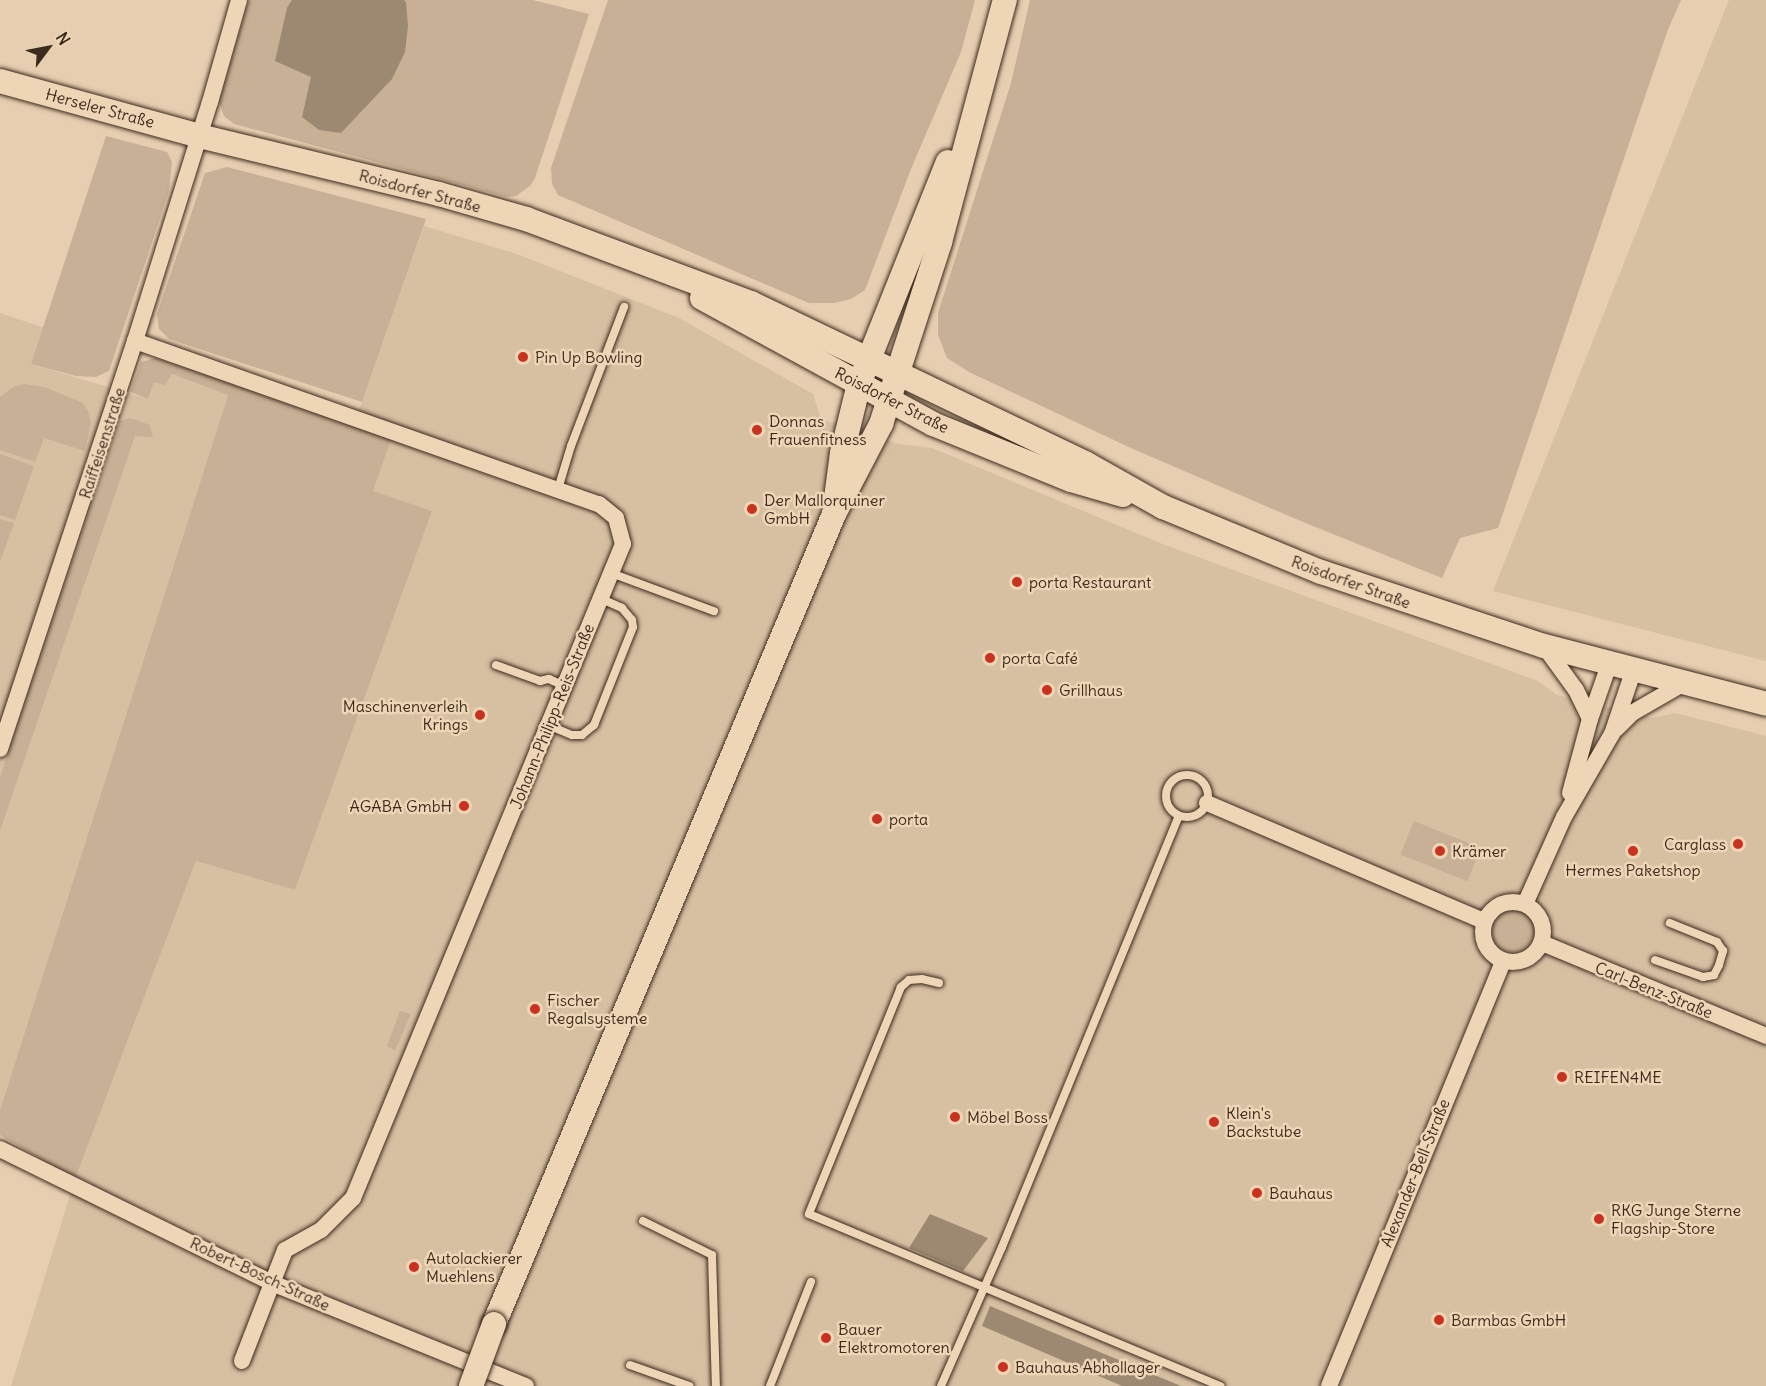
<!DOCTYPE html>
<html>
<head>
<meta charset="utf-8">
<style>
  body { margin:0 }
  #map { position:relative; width:1766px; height:1386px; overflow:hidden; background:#e7ceb0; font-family:Delius,sans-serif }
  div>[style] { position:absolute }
  .built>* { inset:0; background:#d7bfa2 }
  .green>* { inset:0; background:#c7b095; transform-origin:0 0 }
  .round { border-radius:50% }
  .water>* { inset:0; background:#9d8972 }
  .roads { filter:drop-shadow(0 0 2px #3b2a1e) drop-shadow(0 0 2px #3b2a1e) }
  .service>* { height:8px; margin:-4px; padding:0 4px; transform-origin:4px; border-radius:4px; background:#eed5b6 }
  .service>.ring { margin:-4px; padding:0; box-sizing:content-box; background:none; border:8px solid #eed5b6; border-radius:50% }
  .minor>* { height:16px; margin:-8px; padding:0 8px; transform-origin:8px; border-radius:8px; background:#eed5b6 }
  .minor>.ring { margin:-8px; padding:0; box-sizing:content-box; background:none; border:16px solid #eed5b6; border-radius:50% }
  .secondary>* { height:24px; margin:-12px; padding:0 12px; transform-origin:12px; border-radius:12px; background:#eed5b6 }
  .bridges { filter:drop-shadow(0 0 2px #3b2a1e) drop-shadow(0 0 2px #3b2a1e) }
  .secondary-bridge>* { height:24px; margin:-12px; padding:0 12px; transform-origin:12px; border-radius:12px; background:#eed5b6 }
  .dots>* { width:16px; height:16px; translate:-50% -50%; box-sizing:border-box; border:3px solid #eed5b6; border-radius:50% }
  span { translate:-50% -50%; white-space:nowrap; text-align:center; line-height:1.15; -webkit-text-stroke:5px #eed5b6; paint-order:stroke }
  .street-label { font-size:16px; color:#3b2a1e }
  .poi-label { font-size:16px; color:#3b2a1e }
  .left { translate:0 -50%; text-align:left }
  .right { translate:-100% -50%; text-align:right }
  .north { position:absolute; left:18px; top:18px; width:60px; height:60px; -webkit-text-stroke:4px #eed5b6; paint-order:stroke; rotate:58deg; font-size:16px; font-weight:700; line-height:24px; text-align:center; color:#3b2a1e }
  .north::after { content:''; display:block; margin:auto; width:21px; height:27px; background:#3b2a1e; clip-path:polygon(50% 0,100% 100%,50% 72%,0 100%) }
</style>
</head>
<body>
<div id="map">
  <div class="built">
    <i style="clip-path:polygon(1729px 0,1766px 0,1766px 661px,1493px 591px)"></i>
    <i style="clip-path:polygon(424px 226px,517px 254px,679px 318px,813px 394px,821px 419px,898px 444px,932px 448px,1165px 545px,1538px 681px,1557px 695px,1652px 718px,1675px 713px,1766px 736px,1766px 1386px,11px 1386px,75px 1179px,196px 861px,295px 890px,432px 511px,372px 491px,355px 422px)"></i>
    <i style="clip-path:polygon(0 313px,45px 328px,31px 364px,148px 399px,154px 381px,172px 374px,228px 395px,0 1110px)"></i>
  </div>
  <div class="green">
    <i style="clip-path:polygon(249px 0,533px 0,589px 14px,535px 178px,530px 186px,516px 196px,507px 197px,234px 124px,224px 116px,219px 102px)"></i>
    <i style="clip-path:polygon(608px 0,975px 0,961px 52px,911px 169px,865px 290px,851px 299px,834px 303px,809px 303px,558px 195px,552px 184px,551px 168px)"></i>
    <i style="clip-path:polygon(1030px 0,1681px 0,1667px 32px,1498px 528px,1460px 538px,1442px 578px,1303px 522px,1133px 449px,969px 372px,947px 358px,938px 335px,938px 313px,1011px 83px)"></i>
    <i style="clip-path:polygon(106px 136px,167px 152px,172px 162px,169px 191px,109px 371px,96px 377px,76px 376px,31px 364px)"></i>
    <i style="clip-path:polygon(227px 167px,426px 219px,362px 402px,169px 339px,159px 329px,157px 314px,205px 173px)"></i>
    <i style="clip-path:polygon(155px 358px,393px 434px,373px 491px,432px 511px,295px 890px,196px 861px,75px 1179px,0 1135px,0 1110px,228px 395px,172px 374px,165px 385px,154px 382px,148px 399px,130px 392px,141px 362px)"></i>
    <i style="clip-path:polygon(24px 384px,44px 387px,83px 403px,88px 411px,91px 422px,85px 451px,44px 438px,35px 462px,0 450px,0 397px,13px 387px)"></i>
    <i style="clip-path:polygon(130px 418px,150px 425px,153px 437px,135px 436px,0 831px,0 777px,120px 421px)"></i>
    <i style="clip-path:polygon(0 454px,34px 466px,15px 520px,0 515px)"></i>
    <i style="clip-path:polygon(0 519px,14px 523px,0 562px)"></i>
    <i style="left:1414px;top:821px;width:72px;height:36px;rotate:22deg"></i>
    <i class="round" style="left:1492px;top:910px;width:42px;height:42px"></i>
    <i style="clip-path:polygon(400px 1011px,411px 1014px,395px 1051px,387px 1046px)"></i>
  </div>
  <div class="water">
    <i style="clip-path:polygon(292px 0,404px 0,406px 2px,408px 26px,405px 52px,392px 79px,341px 133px,319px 130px,302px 117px,311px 77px,275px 61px,287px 8px)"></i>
    <i style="clip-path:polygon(930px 1214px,988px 1238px,963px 1271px,909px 1248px)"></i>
    <i style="clip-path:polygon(990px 1306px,1181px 1386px,1122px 1386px,982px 1326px)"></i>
  </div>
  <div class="roads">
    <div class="service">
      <i style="left:558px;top:489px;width:45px;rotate:-73.2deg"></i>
      <i style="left:571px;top:446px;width:149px;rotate:-69.1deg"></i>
      <i style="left:611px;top:573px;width:110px;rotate:20.3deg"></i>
      <i style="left:496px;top:665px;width:47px;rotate:20deg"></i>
      <i style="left:540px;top:681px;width:9px;rotate:-13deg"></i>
      <i style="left:549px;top:679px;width:17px;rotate:25deg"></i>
      <i style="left:548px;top:725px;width:26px;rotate:23deg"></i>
      <i style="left:572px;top:735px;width:10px"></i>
      <i style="left:582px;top:735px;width:16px;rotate:-40deg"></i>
      <i style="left:594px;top:725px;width:105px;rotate:-68.3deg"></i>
      <i style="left:633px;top:627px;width:7px;rotate:-98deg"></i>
      <i style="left:632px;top:620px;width:16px;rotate:-130deg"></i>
      <i style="left:622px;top:608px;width:24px;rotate:-156deg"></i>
      <i class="ring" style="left:1166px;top:775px;width:34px;height:34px"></i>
      <i style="left:1655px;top:960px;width:51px;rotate:19.5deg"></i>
      <i style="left:1703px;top:977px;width:11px;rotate:-10deg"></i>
      <i style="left:1714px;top:975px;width:11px;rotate:-63deg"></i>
      <i style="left:1719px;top:965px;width:15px;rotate:-74deg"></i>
      <i style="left:1723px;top:951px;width:11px;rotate:-124deg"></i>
      <i style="left:1717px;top:942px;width:51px;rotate:-158deg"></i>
      <i style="left:939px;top:983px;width:17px;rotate:-167deg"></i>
      <i style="left:922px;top:979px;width:13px;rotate:176deg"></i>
      <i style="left:909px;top:980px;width:11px;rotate:139deg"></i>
      <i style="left:901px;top:987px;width:245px;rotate:112.1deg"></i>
      <i style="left:809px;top:1214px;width:446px;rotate:22.7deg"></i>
      <i style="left:643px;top:1221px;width:77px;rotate:26.2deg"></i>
      <i style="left:712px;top:1255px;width:131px;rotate:88.3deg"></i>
      <i style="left:630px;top:1365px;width:63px;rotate:19.6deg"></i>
      <i style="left:770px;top:1386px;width:112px;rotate:-68.5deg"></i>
      <i style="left:941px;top:1386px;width:152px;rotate:-66.3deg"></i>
      <i style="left:1002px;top:1247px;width:466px;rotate:-67.7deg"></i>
    </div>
    <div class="minor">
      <i style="left:135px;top:341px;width:492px;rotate:19.4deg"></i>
      <i style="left:599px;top:504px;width:22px;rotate:39deg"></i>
      <i style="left:616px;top:518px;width:27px;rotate:75deg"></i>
      <i style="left:623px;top:544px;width:708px;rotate:112.43deg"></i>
      <i style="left:353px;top:1198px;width:45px;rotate:135deg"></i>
      <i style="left:321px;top:1230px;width:41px;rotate:150.9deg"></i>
      <i style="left:285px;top:1250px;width:119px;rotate:111.2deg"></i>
      <i style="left:1544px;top:646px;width:54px;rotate:54deg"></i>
      <i style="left:1576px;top:690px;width:32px;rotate:64deg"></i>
      <i style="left:1616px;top:729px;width:23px;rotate:-45deg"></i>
      <i style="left:1632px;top:713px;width:60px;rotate:-30deg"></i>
      <i style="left:0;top:749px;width:430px;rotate:-71.7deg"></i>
      <i style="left:135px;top:341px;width:250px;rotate:-72.6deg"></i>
      <i style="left:210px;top:102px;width:106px;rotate:-74.1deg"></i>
      <i style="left:1570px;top:793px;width:77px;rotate:-74.9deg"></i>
      <i style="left:1590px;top:719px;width:60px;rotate:-70.7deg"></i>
      <i style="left:1207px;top:803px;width:301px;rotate:23.1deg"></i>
      <i class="ring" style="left:1483px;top:902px;width:44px;height:44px"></i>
      <i style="left:1525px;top:904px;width:95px;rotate:-65.9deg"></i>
      <i style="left:1564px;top:817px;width:96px;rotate:-60deg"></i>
      <i style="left:1612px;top:734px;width:69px;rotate:-71.3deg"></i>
      <i style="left:1542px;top:943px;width:243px;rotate:22.5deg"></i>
      <i style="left:0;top:1149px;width:303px;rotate:26.2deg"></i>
      <i style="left:272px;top:1283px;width:274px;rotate:22.1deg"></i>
      <i style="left:1329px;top:1386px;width:459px;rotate:-67.7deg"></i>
    </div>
    <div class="secondary">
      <i style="left:0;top:81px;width:206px;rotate:15.4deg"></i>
      <i style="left:199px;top:136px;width:247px;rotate:13.6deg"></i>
      <i style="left:439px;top:194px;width:91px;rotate:16deg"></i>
      <i style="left:526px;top:219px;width:240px;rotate:20.5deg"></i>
      <i style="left:751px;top:303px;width:370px;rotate:25.6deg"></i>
      <i style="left:1085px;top:463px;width:90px;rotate:29.4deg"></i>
      <i style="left:1163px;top:507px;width:171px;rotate:22.4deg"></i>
      <i style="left:1321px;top:572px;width:235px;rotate:18.4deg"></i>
      <i style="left:1544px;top:646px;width:229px;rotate:14.6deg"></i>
      <i style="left:702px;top:298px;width:263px;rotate:28.6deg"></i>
      <i style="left:933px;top:424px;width:149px;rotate:22.1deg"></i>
      <i style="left:1071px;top:480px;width:54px;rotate:16.1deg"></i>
      <i style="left:836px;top:498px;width:45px;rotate:-82.4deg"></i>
      <i style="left:842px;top:453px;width:71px;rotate:-76.2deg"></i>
      <i style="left:859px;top:384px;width:239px;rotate:-68.2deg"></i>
      <i style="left:494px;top:1324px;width:878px;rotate:-67.23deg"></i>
      <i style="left:834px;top:514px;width:102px;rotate:-62.4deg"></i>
      <i style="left:881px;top:424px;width:191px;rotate:-72deg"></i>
      <i style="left:940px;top:242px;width:251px;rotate:-75deg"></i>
    </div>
  </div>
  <div class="bridges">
    <div class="secondary-bridge">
      <i style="left:471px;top:1386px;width:66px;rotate:-69.6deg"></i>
    </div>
  </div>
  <div class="dots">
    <i style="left:523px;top:357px;background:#c8321e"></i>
    <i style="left:757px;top:430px;background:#c8321e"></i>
    <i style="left:752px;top:509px;background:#c8321e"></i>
    <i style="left:1017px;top:582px;background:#c8321e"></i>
    <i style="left:990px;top:658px;background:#c8321e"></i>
    <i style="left:1047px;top:690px;background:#c8321e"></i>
    <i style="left:480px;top:715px;background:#c8321e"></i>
    <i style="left:464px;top:806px;background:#c8321e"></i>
    <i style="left:877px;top:819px;background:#c8321e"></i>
    <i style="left:1738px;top:844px;background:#c8321e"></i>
    <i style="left:1440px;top:851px;background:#c8321e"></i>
    <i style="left:1633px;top:851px;background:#c8321e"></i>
    <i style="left:535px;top:1009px;background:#c8321e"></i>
    <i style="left:1562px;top:1077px;background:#c8321e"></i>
    <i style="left:955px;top:1117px;background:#c8321e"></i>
    <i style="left:1214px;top:1122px;background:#c8321e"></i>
    <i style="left:1257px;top:1193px;background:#c8321e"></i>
    <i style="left:1599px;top:1219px;background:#c8321e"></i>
    <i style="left:414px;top:1267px;background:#c8321e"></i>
    <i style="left:1439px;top:1320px;background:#c8321e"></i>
    <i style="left:826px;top:1338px;background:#c8321e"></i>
    <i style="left:1003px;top:1367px;background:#c8321e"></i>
  </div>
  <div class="street-label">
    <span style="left:100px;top:108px;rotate:15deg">Herseler Straße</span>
    <span style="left:420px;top:191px;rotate:15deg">Roisdorfer Straße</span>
    <span style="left:892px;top:400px;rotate:27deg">Roisdorfer Straße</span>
    <span style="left:102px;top:443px;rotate:-72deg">Raiffeisenstraße</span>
    <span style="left:1351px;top:582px;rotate:20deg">Roisdorfer Straße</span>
    <span style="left:552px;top:716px;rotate:-68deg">Johann-Philipp-Reis-Straße</span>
    <span style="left:1654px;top:990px;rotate:22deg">Carl-Benz-Straße</span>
    <span style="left:1415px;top:1173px;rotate:-68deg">Alexander-Bell-Straße</span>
    <span style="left:260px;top:1274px;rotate:25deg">Robert-Bosch-Straße</span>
  </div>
  <div class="poi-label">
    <span class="left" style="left:535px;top:357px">Pin Up Bowling</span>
    <span class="left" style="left:769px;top:430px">Donnas<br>Frauenfitness</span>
    <span class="left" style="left:764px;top:509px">Der Mallorquiner<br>GmbH</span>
    <span class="left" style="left:1029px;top:582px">porta Restaurant</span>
    <span class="left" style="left:1002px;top:658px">porta Café</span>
    <span class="left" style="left:1059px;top:690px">Grillhaus</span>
    <span class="right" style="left:468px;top:715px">Maschinenverleih<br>Krings</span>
    <span class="right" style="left:452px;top:806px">AGABA GmbH</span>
    <span class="left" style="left:889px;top:819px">porta</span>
    <span class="right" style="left:1726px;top:844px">Carglass</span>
    <span class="left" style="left:1452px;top:851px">Krämer</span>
    <span style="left:1633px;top:870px">Hermes Paketshop</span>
    <span class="left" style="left:547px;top:1009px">Fischer<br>Regalsysteme</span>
    <span class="left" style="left:1574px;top:1077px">REIFEN4ME</span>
    <span class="left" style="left:1226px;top:1122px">Klein's<br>Backstube</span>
    <span class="left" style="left:967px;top:1117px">Möbel Boss</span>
    <span class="left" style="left:1269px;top:1193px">Bauhaus</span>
    <span class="left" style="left:1611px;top:1219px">RKG Junge Sterne<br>Flagship-Store</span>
    <span class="left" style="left:426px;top:1267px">Autolackierer<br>Muehlens</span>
    <span class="left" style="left:1451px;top:1320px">Barmbas GmbH</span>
    <span class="left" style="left:838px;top:1338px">Bauer<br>Elektromotoren</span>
    <span class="left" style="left:1015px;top:1367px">Bauhaus Abhollager</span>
  </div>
  <div class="north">N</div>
</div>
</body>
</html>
